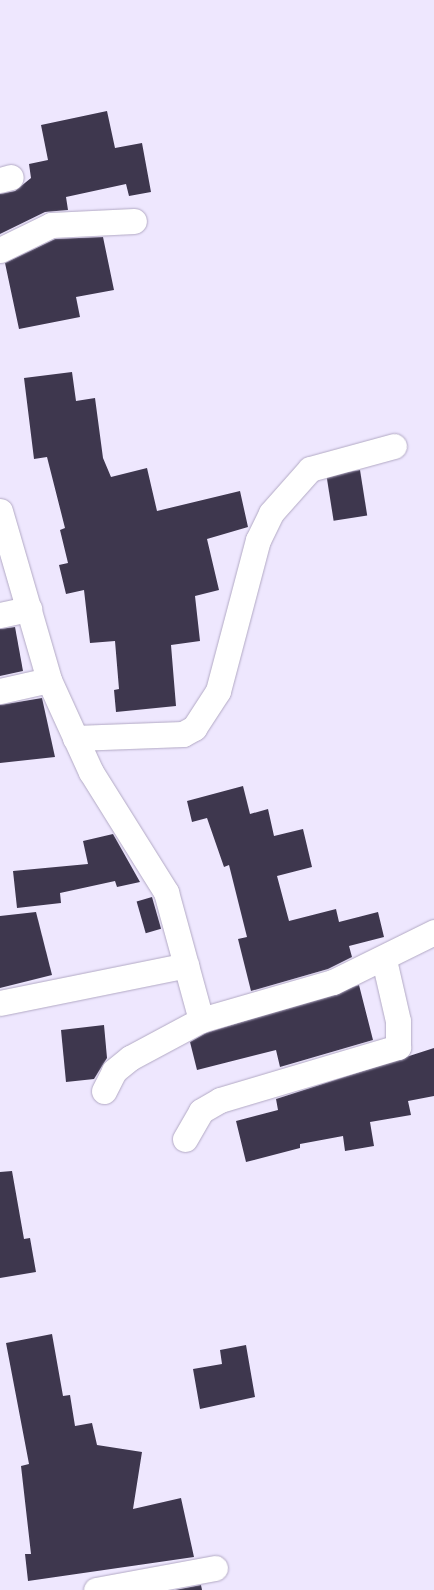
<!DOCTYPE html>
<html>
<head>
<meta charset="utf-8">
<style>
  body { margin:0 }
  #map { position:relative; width:434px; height:1590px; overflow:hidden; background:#eee7fe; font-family:"Zilla Slab",serif }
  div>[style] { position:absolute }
  .building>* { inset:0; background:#3e374e; transform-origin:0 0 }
  .roads { filter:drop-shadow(0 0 1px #b2a9c4) drop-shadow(0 0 1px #b2a9c4) }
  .street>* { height:25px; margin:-12.5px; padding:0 12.5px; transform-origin:12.5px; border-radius:12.5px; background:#fff }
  span { translate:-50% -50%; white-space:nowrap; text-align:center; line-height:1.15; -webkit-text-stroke:5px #eee7fe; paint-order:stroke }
</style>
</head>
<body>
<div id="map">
  <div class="building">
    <i style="clip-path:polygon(107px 111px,115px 148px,142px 143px,151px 192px,129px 196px,126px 184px,66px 197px,68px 210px,45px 212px,0 234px,0 194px,15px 191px,31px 178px,29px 164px,48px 160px,41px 125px)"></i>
    <i style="clip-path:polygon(103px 237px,114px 290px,76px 297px,80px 317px,19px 329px,5px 263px,55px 239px)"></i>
    <i style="clip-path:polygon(72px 372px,76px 401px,95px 398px,103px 458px,111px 477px,147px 468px,157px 511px,240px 491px,248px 527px,207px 539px,219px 590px,195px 596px,200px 641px,171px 645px,176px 706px,116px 712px,114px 690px,119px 689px,115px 641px,90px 643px,84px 590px,66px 594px,59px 565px,68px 563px,60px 530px,65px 528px,47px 457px,34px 459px,24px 378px)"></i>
    <i style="left:360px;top:470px;width:46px;height:34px;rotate:81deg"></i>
    <i style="clip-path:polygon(15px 627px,23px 671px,0 676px,0 629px)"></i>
    <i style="clip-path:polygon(42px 698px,55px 757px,0 763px,0 705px)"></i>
    <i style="clip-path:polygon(243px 786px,250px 814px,268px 809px,274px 836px,303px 829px,312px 867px,277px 876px,289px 921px,336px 909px,339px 922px,378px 912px,384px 937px,349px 946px,352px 957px,328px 969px,251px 991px,238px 939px,247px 937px,229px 865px,224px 867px,207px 818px,192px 822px,187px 801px)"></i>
    <i style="clip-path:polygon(113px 834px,140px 882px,117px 887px,115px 881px,60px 893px,61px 903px,17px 908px,13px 871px,88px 864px,83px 841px)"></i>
    <i style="left:152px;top:897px;width:33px;height:16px;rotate:74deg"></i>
    <i style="clip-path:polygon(36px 912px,52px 975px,0 988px,0 916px)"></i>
    <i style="clip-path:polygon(359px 985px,373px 1040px,280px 1067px,276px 1050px,197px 1070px,190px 1042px,206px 1033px)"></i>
    <i style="clip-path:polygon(104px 1025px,107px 1058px,94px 1079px,66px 1082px,61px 1030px)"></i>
    <i style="clip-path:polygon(434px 1048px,434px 1096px,408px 1101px,411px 1115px,370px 1122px,374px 1146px,345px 1151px,343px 1136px,300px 1144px,300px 1148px,246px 1162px,236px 1121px,278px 1110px,276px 1099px)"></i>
    <i style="clip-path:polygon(12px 1171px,24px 1239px,30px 1238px,36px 1272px,0 1278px,0 1172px)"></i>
    <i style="clip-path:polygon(52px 1334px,63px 1396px,70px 1395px,75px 1426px,92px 1423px,97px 1445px,142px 1452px,133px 1509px,181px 1498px,194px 1557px,28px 1581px,25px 1554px,31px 1554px,21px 1466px,29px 1464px,6px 1343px)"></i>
    <i style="clip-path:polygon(246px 1345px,255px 1397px,200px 1409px,193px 1369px,222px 1364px,220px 1350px)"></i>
    <i style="clip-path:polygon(201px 1585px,202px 1590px,175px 1590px)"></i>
  </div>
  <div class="roads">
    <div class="street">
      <i style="left:0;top:180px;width:11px;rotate:-15deg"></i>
      <i style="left:0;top:250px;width:57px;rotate:-26.1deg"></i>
      <i style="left:51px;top:225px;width:83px;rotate:-2.8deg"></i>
      <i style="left:0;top:511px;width:176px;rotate:73.8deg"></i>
      <i style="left:49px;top:680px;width:101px;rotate:65.5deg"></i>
      <i style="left:91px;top:772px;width:142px;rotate:58deg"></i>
      <i style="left:166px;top:892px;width:133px;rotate:74.7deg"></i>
      <i style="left:0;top:615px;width:30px;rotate:-12deg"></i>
      <i style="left:0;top:691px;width:50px;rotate:-12.7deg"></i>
      <i style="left:75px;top:738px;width:108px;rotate:-2.1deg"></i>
      <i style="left:183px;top:734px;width:13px;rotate:-29deg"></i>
      <i style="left:194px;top:728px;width:44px;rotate:-57deg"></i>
      <i style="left:218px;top:691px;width:156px;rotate:-75.2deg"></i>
      <i style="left:258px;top:540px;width:30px;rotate:-64deg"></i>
      <i style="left:271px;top:513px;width:59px;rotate:-48.4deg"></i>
      <i style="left:310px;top:469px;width:87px;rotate:-15.3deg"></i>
      <i style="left:0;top:1003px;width:190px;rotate:-11.5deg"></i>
      <i style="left:104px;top:1091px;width:22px;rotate:-63deg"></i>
      <i style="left:114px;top:1071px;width:21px;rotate:-39deg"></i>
      <i style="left:130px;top:1058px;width:81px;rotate:-28.2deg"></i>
      <i style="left:201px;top:1020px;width:137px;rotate:-16.1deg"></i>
      <i style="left:333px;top:982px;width:113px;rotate:-26.3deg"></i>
      <i style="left:185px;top:1139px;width:32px;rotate:-60deg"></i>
      <i style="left:201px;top:1111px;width:22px;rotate:-30deg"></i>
      <i style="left:220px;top:1100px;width:186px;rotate:-16.6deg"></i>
      <i style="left:398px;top:1047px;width:26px;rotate:-90deg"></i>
      <i style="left:398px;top:1021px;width:63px;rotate:-102.9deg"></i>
      <i style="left:96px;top:1590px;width:121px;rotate:-10.5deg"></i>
    </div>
  </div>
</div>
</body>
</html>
